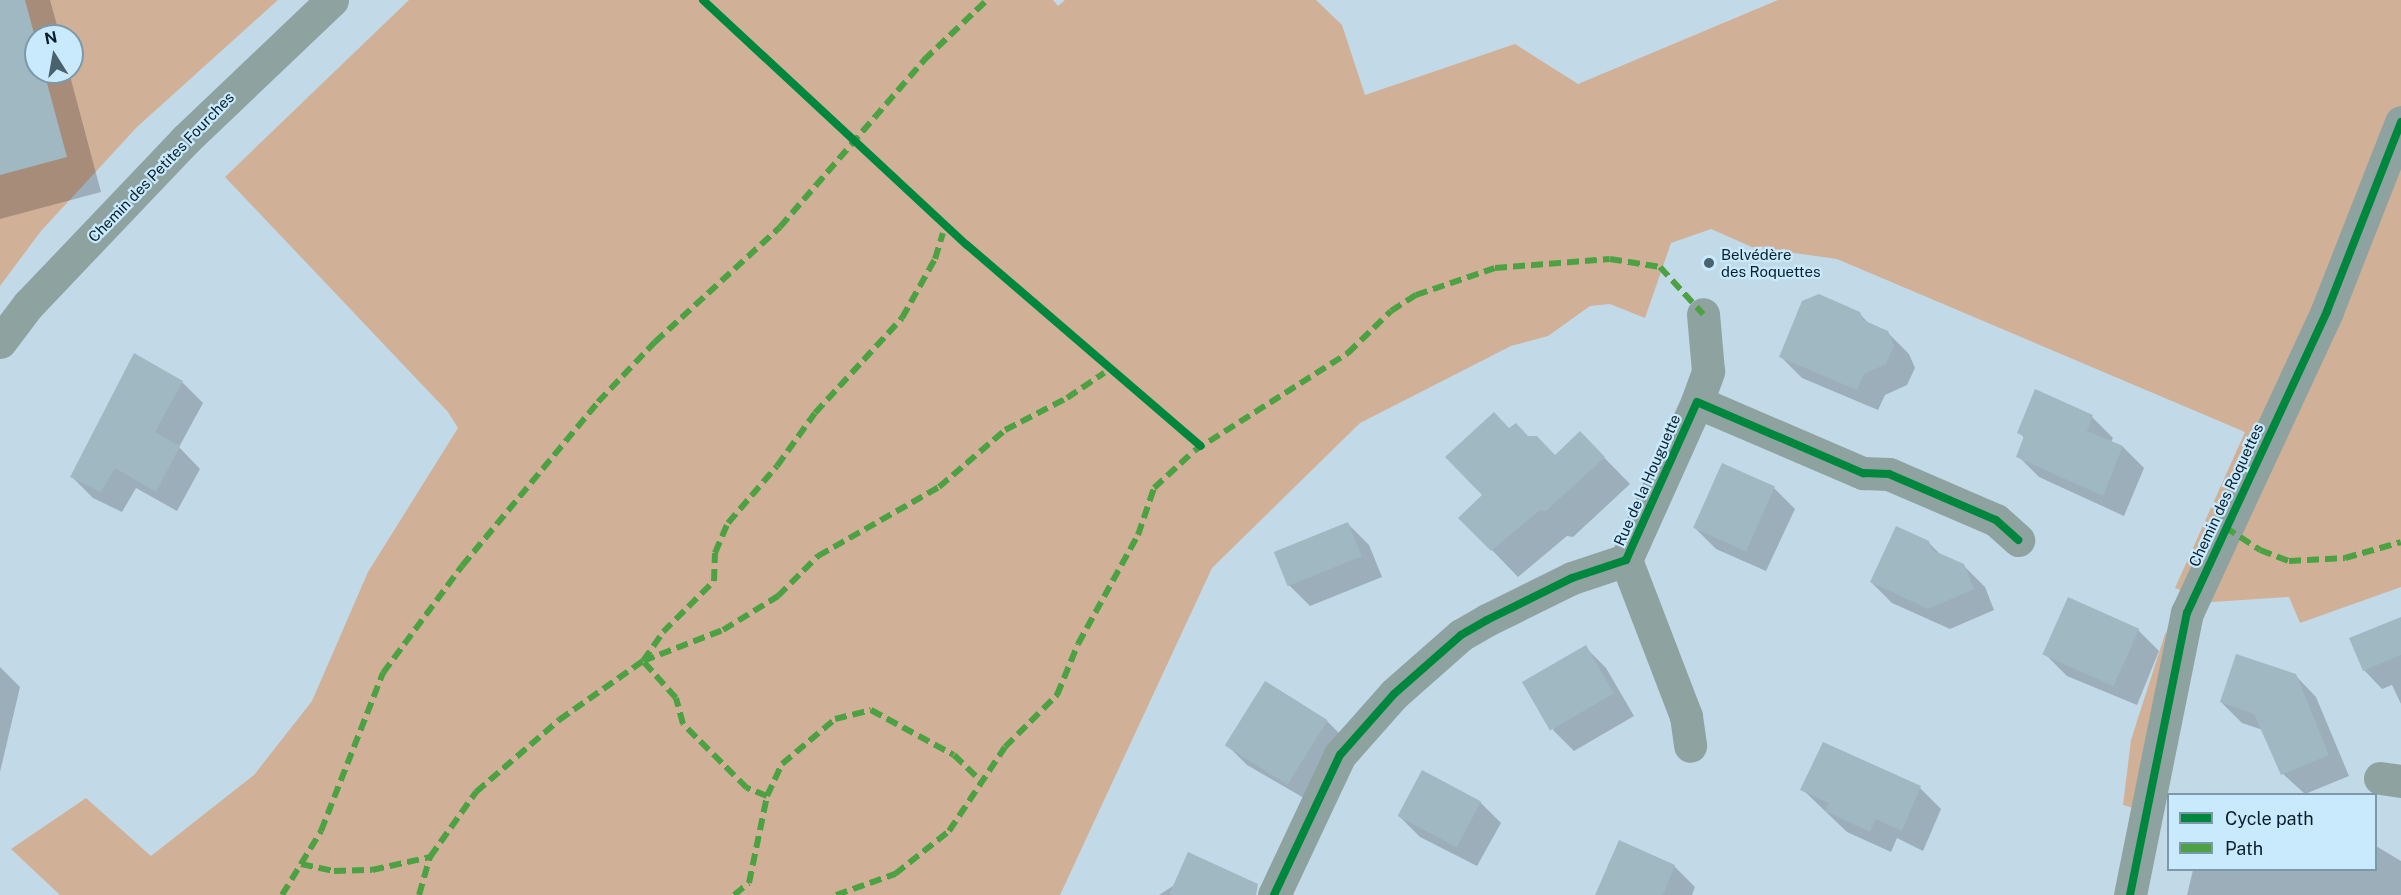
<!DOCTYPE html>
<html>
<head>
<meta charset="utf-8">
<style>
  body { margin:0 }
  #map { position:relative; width:2401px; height:895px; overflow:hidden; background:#c2dae8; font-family:"Public Sans",sans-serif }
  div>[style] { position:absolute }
  .green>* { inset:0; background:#d1b098 }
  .shadow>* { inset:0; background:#0003 }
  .building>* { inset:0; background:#a0b8c2; transform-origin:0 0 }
  .minor>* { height:33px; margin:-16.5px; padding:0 16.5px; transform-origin:16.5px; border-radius:16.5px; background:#8ea2a0 }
  .quiet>* { height:6px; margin-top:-3px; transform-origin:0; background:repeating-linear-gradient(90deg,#4ca243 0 12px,transparent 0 18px) }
  .cycleway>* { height:8px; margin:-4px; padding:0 4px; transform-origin:4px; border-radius:4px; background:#00873e }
  .dots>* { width:16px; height:16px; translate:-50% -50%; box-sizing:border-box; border:3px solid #c9e9fd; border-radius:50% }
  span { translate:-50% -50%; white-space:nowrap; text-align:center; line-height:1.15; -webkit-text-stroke:4.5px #c9e9fd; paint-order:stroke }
  .street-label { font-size:15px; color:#09202c }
  .poi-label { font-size:15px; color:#09202c }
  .left { translate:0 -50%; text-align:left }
  .legend { position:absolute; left:2167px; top:793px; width:210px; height:78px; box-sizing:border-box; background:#c9e9fd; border:2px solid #7c99a9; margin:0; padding:8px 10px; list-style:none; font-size:18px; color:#09202c }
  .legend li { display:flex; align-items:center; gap:12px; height:30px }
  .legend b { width:30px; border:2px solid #7c99a9 }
  .north { position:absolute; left:24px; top:24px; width:60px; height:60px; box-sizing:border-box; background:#c9e9fd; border:2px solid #7c99a9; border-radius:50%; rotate:349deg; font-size:16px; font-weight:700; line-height:24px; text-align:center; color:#09202c }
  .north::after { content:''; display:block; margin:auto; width:21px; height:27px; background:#4a616e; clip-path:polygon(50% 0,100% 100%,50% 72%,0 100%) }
</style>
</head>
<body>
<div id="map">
  <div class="green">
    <i style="clip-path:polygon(evenodd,0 0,278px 0,137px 127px,41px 231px,0 286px,0 0,36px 36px,72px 36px,72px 72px,36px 72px,36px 36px)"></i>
    <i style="clip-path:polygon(409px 0,1053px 0,1058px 6px,1065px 0,1316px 0,1342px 25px,1365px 95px,1515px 44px,1578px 84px,1778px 0,2401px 0,2401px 587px,2300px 623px,2289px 597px,2212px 602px,2175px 588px,2245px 432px,1837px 259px,1752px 247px,1711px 229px,1671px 243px,1645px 318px,1610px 304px,1590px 306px,1548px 336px,1511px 346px,1360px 423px,1212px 568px,1060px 895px,60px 895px,11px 849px,86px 798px,151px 856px,254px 775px,312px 701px,368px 572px,458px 428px,448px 412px,225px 177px)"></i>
    <i style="clip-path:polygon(2166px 631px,2168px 641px,2133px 808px,2123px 805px,2131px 740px)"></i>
  </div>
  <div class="shadow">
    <i style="clip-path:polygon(0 0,50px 0,60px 36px,36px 36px,36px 72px,69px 72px,101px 192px,0 219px)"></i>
    <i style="clip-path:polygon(1859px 313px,1871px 326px,1888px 333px,1909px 354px,1915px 368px,1907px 385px,1885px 395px,1878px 410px,1802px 378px,1781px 357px)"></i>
    <i style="clip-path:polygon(182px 382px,203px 403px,179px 447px,200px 469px,177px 511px,136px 488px,122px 512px,93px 498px,72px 477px)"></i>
    <i style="clip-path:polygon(2092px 417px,2113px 438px,2111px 442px,2123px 447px,2144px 468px,2124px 516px,2039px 477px,2018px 456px,2025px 439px,2019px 432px)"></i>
    <i style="clip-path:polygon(1580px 433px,1630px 484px,1573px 537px,1567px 536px,1518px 577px,1461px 518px,1484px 495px,1529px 438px,1555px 457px)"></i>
    <i style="clip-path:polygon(1774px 488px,1795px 509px,1766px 571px,1716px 549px,1695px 528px)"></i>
    <i style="clip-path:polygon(1348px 524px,1369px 545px,1382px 577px,1310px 606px,1289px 585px)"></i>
    <i style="clip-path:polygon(1928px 542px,1942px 556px,1963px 565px,1985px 587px,1994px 610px,1950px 629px,1892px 603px,1871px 582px)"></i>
    <i style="clip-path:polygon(2401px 619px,2401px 704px,2392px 685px,2382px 689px,2364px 670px)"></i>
    <i style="clip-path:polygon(2138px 630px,2159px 651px,2137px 705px,2067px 676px,2046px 655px)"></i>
    <i style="clip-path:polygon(1585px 647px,1606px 668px,1634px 716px,1574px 751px,1553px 730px)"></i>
    <i style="clip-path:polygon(0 667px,20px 687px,0 772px)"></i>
    <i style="clip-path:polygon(2295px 675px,2316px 697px,2349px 776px,2305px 794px,2283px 774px,2263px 730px,2242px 723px,2221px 702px)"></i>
    <i style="clip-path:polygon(1265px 683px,1328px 722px,1347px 741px,1309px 801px,1247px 765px,1228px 746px)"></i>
    <i style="clip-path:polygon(1920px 788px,1941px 809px,1923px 851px,1897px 838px,1891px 852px,1847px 832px,1802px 789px)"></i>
    <i style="clip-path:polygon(1480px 802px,1501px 823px,1477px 866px,1420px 837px,1399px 816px)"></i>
    <i style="clip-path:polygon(2376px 846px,2401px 861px,2401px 895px,2187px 895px,2193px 870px,2376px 870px)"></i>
    <i style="clip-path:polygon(1674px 866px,1695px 887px,1692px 895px,1597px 895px)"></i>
    <i style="clip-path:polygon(1176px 884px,1245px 895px,1159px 895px)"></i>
  </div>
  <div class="building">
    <i style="clip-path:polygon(0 0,25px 0,36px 41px,36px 72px,44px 72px,67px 157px,0 175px)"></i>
    <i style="clip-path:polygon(1819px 294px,1860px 312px,1863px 320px,1888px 331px,1894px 346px,1886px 364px,1864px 374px,1857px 390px,1779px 357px,1802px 301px)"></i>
    <i style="clip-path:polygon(134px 353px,183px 381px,155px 432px,180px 446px,156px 492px,115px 468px,101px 492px,70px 477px)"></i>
    <i style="clip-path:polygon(2035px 389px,2093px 415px,2087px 431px,2123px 446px,2103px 496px,2016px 457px,2024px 436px,2017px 433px)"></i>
    <i style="clip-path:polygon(1494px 412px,1509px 428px,1516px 423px,1528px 436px,1537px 436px,1555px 455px,1580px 431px,1605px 457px,1546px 511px,1540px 510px,1491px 551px,1458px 518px,1482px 495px,1445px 457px)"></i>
    <i style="left:1722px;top:463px;width:58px;height:71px;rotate:24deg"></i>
    <i style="left:1348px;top:522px;width:37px;height:80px;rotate:68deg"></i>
    <i style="clip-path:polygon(1896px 526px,1929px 541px,1932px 550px,1964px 564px,1974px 589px,1928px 609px,1870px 582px)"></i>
    <i style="left:2068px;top:597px;width:78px;height:63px;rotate:24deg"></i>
    <i style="clip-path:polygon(2401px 617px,2401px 655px,2363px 671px,2349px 638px)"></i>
    <i style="left:1586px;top:645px;width:56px;height:74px;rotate:60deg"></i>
    <i style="clip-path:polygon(2236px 654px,2296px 674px,2329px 755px,2281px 775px,2254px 714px,2220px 702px)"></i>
    <i style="left:1265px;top:681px;width:74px;height:76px;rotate:32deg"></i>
    <i style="clip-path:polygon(1823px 742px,1921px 786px,1902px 831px,1876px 819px,1870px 832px,1825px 811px,1829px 803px,1800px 790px)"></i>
    <i style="left:1422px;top:770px;width:67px;height:52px;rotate:28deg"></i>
    <i style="clip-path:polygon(1619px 840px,1675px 865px,1663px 895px,1595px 895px)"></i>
    <i style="clip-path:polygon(1188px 852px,1258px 884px,1256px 895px,1169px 895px)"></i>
  </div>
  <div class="minor">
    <i style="left:0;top:342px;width:46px;rotate:-52.9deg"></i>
    <i style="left:28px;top:305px;width:228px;rotate:-46.4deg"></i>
    <i style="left:185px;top:140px;width:203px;rotate:-43.6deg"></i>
    <i style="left:1697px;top:402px;width:33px;rotate:-70deg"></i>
    <i style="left:1708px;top:371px;width:57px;rotate:-95deg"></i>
    <i style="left:1626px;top:560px;width:167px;rotate:69deg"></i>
    <i style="left:1686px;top:716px;width:30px;rotate:82deg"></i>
    <i style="left:2380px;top:778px;width:21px;rotate:8deg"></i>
    <i style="left:1274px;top:895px;width:155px;rotate:-64.8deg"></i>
    <i style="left:1340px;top:755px;width:81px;rotate:-48.5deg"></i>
    <i style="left:1394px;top:694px;width:89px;rotate:-41.4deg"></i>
    <i style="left:1461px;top:635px;width:30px;rotate:-30deg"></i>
    <i style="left:1487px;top:620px;width:95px;rotate:-26.3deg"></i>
    <i style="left:1572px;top:578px;width:57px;rotate:-18.4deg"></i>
    <i style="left:1626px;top:560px;width:173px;rotate:-65.8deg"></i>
    <i style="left:1697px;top:402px;width:181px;rotate:23.2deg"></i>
    <i style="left:1863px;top:473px;width:26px;rotate:2deg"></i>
    <i style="left:1889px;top:474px;width:116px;rotate:23.3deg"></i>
    <i style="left:1996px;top:520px;width:30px;rotate:42deg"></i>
    <i style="left:2130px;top:895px;width:288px;rotate:-78.6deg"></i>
    <i style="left:2187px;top:613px;width:333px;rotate:-65.1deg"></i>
    <i style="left:2327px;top:311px;width:203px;rotate:-68.6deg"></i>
  </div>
  <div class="quiet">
    <i style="left:2225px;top:527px;width:42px;rotate:33.3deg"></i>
    <i style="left:2260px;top:550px;width:31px;rotate:21deg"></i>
    <i style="left:2289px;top:561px;width:56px;rotate:-3.1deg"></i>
    <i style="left:2345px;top:558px;width:58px;rotate:-15.9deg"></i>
    <i style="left:767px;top:796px;width:22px;rotate:-158deg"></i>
    <i style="left:747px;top:788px;width:91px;rotate:-135deg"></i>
    <i style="left:683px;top:724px;width:27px;rotate:-105deg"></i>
    <i style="left:676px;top:698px;width:50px;rotate:-131.7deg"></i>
    <i style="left:643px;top:661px;width:86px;rotate:-21.2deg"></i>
    <i style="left:723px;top:630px;width:65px;rotate:-31.7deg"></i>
    <i style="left:778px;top:596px;width:57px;rotate:-45deg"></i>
    <i style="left:818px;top:556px;width:139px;rotate:-29.7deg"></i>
    <i style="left:939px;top:487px;width:87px;rotate:-40.8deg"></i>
    <i style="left:1005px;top:430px;width:70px;rotate:-27.3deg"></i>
    <i style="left:1067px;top:398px;width:45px;rotate:-34deg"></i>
    <i style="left:301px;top:864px;width:34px;rotate:12deg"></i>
    <i style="left:334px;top:871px;width:38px;rotate:-2deg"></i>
    <i style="left:372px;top:870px;width:59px;rotate:-12.6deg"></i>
    <i style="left:430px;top:857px;width:80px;rotate:-54.7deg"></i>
    <i style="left:476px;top:792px;width:110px;rotate:-40.9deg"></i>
    <i style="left:559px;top:720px;width:103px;rotate:-35.1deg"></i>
    <i style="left:643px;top:661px;width:35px;rotate:-55deg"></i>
    <i style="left:663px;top:632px;width:72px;rotate:-45deg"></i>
    <i style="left:714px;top:581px;width:28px;rotate:-88deg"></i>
    <i style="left:715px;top:553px;width:33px;rotate:-67deg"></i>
    <i style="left:728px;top:523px;width:75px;rotate:-49.3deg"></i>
    <i style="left:777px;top:466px;width:65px;rotate:-54.4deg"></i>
    <i style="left:815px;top:413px;width:129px;rotate:-47.5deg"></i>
    <i style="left:902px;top:318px;width:68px;rotate:-60.8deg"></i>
    <i style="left:935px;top:259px;width:27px;rotate:-73deg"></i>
    <i style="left:282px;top:895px;width:75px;rotate:-58.6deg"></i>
    <i style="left:321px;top:831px;width:170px;rotate:-68.6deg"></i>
    <i style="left:383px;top:673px;width:133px;rotate:-53.6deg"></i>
    <i style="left:462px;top:566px;width:213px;rotate:-50.3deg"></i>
    <i style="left:598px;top:402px;width:83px;rotate:-46.5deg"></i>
    <i style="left:655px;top:342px;width:170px;rotate:-42.6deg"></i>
    <i style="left:780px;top:227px;width:221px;rotate:-49.2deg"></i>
    <i style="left:924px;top:60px;width:87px;rotate:-43.6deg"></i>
    <i style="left:419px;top:895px;width:40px;rotate:-74deg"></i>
    <i style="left:734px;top:895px;width:19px;rotate:-39deg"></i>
    <i style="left:749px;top:883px;width:89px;rotate:-78.3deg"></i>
    <i style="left:767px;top:796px;width:35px;rotate:-65deg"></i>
    <i style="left:782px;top:764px;width:70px;rotate:-40.3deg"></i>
    <i style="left:835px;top:719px;width:37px;rotate:-14deg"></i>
    <i style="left:871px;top:710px;width:94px;rotate:28.5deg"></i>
    <i style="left:954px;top:755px;width:39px;rotate:44deg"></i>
    <i style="left:836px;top:895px;width:63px;rotate:-19.6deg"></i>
    <i style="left:895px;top:874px;width:69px;rotate:-38.5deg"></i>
    <i style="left:949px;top:831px;width:101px;rotate:-56.3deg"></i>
    <i style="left:1005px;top:747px;width:74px;rotate:-45deg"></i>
    <i style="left:1057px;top:695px;width:55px;rotate:-67.6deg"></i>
    <i style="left:1078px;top:644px;width:124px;rotate:-61.2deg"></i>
    <i style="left:1138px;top:535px;width:50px;rotate:-71.2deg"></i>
    <i style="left:1154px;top:488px;width:54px;rotate:-42.8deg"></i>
    <i style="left:1194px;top:451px;width:183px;rotate:-32.5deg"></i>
    <i style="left:1348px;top:353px;width:60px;rotate:-44.3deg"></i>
    <i style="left:1391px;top:311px;width:30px;rotate:-33deg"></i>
    <i style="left:1416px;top:295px;width:83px;rotate:-18.9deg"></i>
    <i style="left:1495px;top:268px;width:115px;rotate:-4.5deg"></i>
    <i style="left:1610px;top:259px;width:51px;rotate:9.1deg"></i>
    <i style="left:1660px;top:267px;width:64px;rotate:47.5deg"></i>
  </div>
  <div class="cycleway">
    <i style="left:703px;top:0;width:360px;rotate:42.9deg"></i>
    <i style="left:967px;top:245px;width:308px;rotate:40.7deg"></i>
    <i style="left:1274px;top:895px;width:155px;rotate:-64.8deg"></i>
    <i style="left:1340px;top:755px;width:81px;rotate:-48.5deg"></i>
    <i style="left:1394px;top:694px;width:89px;rotate:-41.4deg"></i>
    <i style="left:1461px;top:635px;width:30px;rotate:-30deg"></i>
    <i style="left:1487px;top:620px;width:95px;rotate:-26.3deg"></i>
    <i style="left:1572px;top:578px;width:57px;rotate:-18.4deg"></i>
    <i style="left:1626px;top:560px;width:173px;rotate:-65.8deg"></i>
    <i style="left:1697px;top:402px;width:181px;rotate:23.2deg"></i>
    <i style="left:1863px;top:473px;width:26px;rotate:2deg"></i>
    <i style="left:1889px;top:474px;width:116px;rotate:23.3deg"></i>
    <i style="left:1996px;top:520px;width:30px;rotate:42deg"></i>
    <i style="left:2130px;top:895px;width:288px;rotate:-78.6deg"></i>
    <i style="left:2187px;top:613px;width:333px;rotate:-65.1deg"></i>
    <i style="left:2327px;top:311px;width:203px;rotate:-68.6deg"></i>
  </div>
  <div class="dots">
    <i style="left:1709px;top:263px;background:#4a616e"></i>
  </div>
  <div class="street-label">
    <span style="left:161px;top:167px;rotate:-46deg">Chemin des Petites Fourches</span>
    <span style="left:1647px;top:480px;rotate:-66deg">Rue de la Houguette</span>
    <span style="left:2226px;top:495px;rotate:-65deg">Chemin des Roquettes</span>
  </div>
  <div class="poi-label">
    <span class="left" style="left:1721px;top:263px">Belvédère<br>des Roquettes</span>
  </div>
  <ul class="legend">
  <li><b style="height:8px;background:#00873e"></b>Cycle path</li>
  <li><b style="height:8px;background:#4ca243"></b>Path</li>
  </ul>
  <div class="north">N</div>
</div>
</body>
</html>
